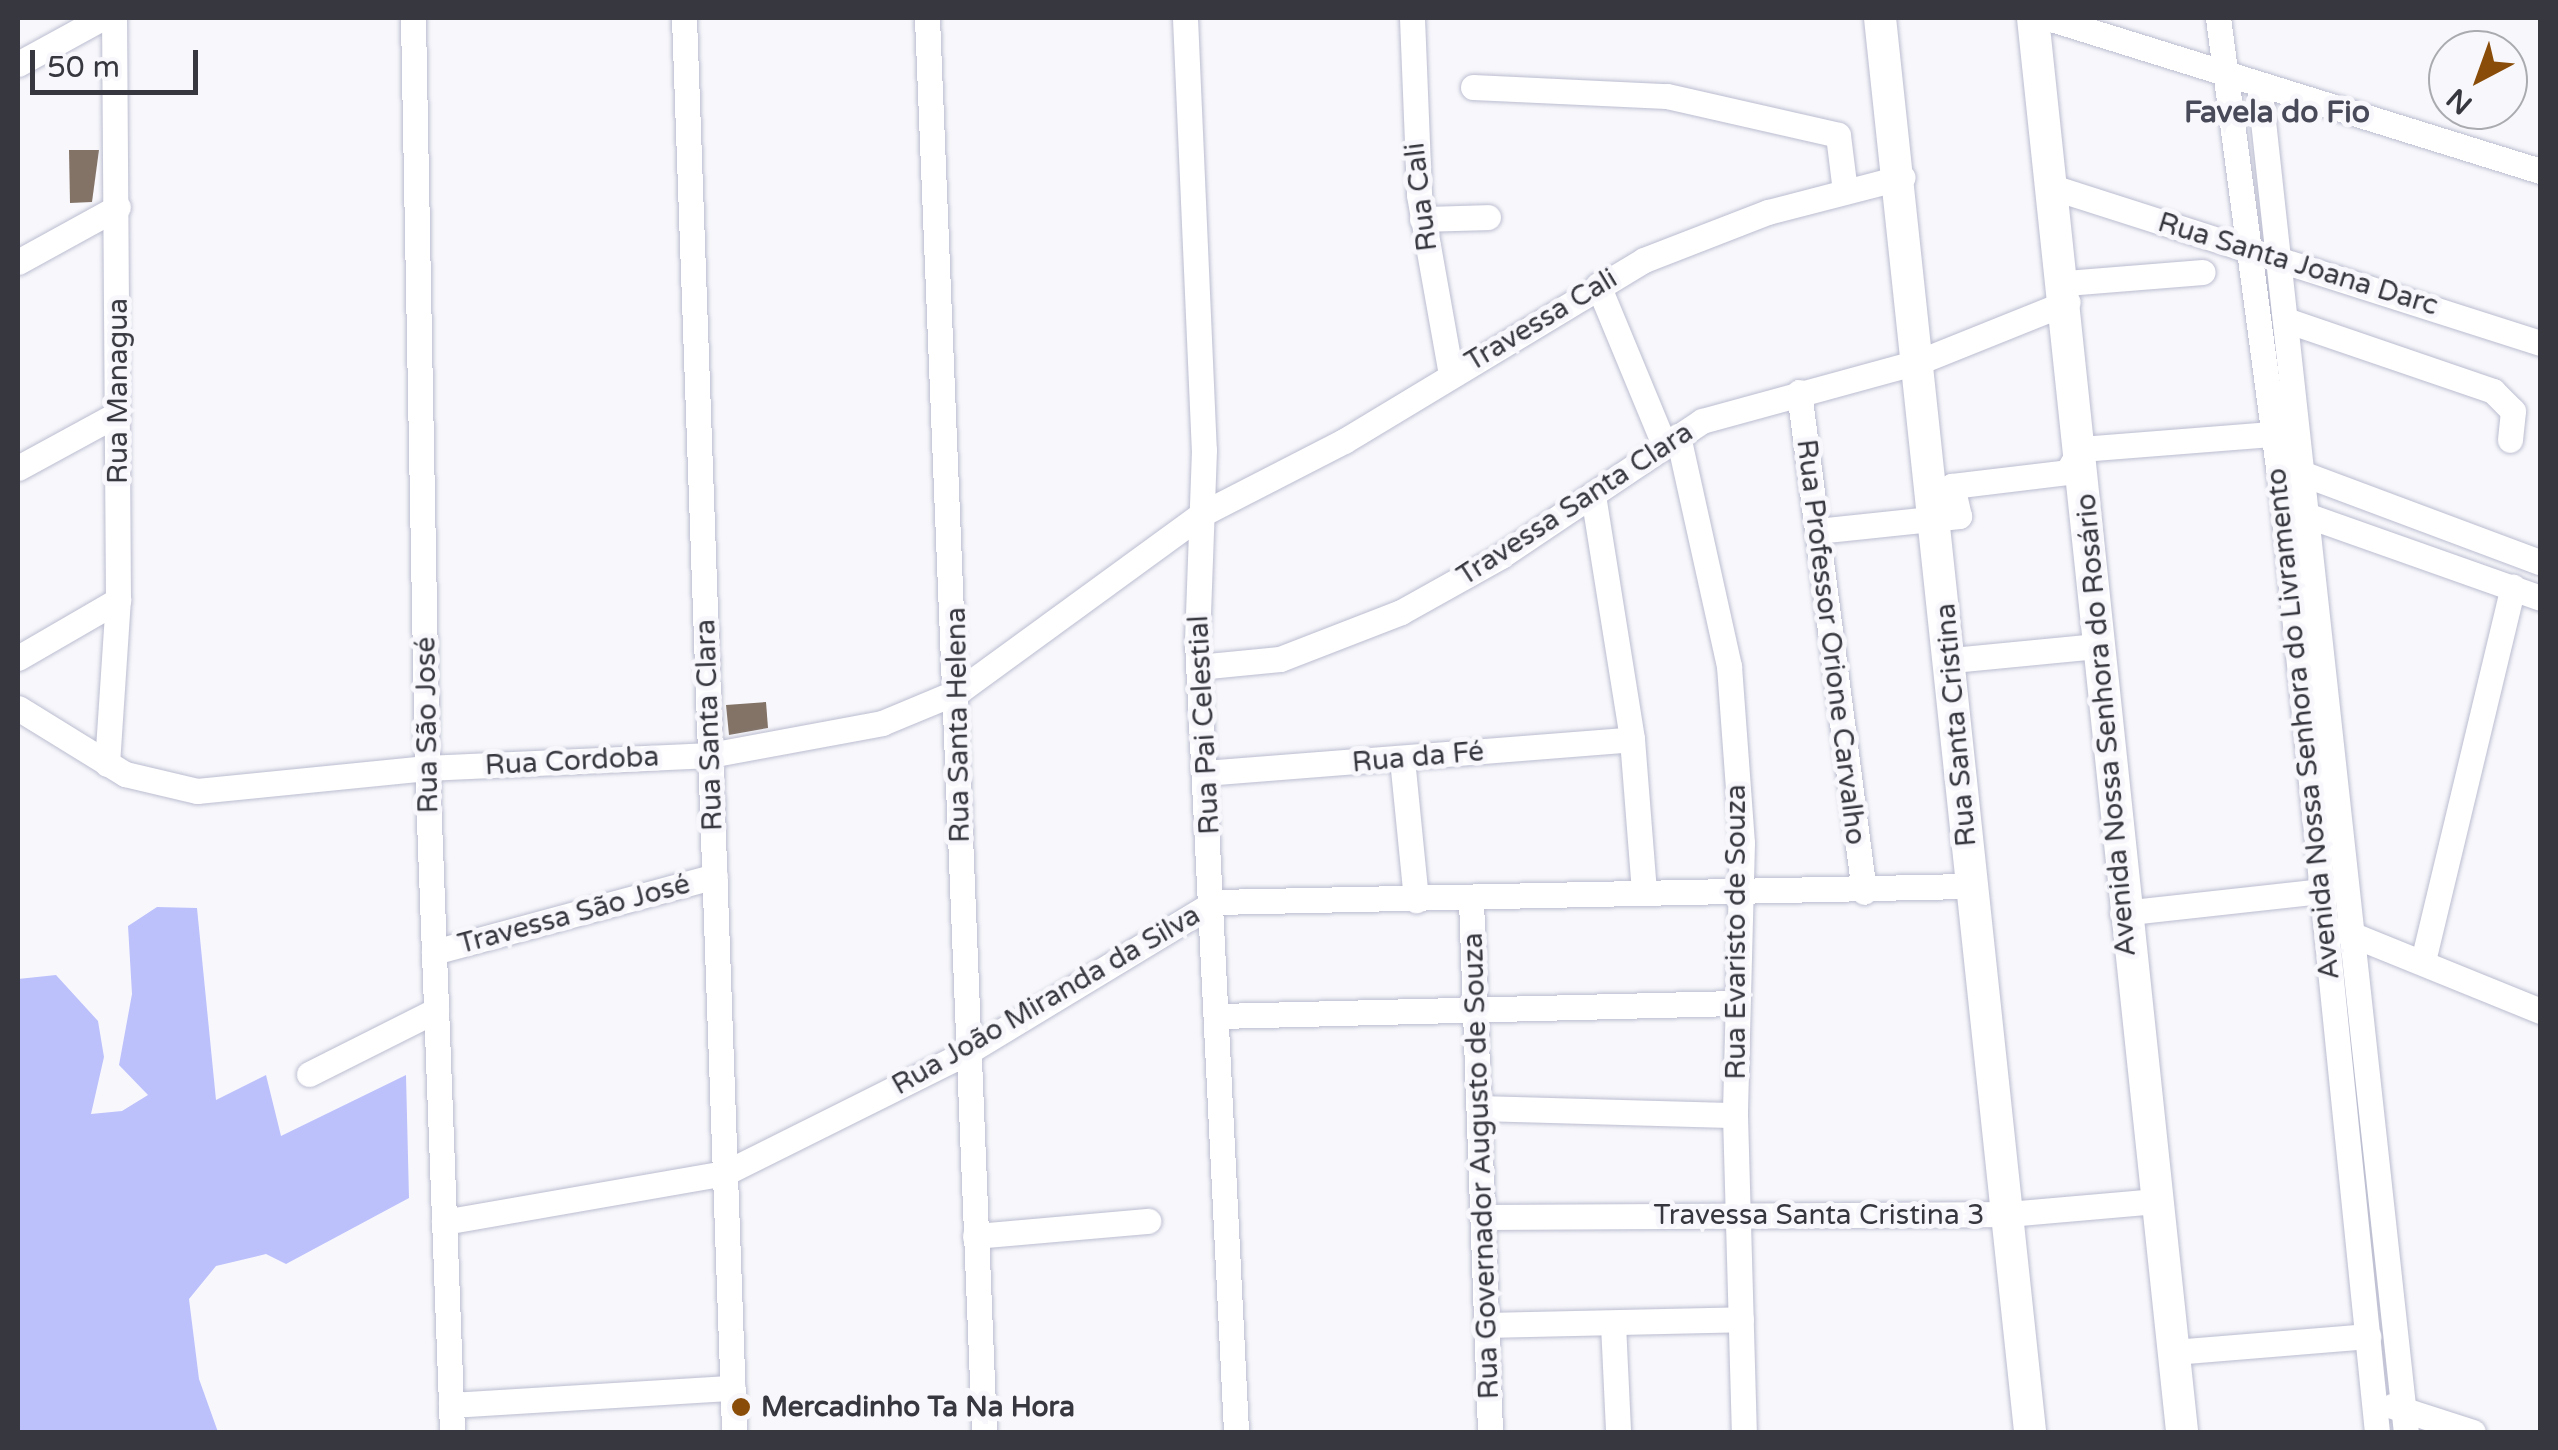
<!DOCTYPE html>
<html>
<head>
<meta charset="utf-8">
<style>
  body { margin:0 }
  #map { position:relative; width:2558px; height:1450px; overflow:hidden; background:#f8f8fc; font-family:"Varela Round",sans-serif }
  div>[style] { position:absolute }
  .green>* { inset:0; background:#bcc0fb }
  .building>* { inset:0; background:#837367 }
  .roads { filter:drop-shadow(0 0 2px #bbbdd0) drop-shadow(0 0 2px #bbbdd0) }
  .minor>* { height:25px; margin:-12.5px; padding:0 12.5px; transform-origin:12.5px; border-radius:12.5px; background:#fff }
  .major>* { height:32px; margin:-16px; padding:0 16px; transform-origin:16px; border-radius:16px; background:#fff }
  .dots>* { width:28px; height:28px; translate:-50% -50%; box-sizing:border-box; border:5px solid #f8f8fc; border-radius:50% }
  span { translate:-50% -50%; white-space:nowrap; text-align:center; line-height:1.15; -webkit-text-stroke:10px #f8f8fc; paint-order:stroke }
  .street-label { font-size:28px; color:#36373f }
  .poi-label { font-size:28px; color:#36373f; font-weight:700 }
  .left { translate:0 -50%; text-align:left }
  .neighbourhood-label { font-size:30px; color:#484959; font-weight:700 }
  .frame { position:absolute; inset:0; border:20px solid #36373f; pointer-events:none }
  .north { position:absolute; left:2428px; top:30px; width:100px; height:100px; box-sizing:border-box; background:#f8f8fc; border:2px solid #aaabb0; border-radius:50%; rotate:221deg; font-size:28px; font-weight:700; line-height:40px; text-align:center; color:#36373f }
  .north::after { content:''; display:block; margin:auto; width:35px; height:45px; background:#894d09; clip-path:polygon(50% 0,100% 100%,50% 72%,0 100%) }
  .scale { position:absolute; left:30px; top:50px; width:168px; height:45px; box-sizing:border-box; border:5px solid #36373f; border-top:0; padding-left:12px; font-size:30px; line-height:35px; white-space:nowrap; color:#36373f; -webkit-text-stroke:8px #f8f8fc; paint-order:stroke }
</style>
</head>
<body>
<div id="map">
  <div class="green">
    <i style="clip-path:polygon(157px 907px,197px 908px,216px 1100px,266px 1075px,281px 1136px,406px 1075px,409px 1198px,286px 1264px,266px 1254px,216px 1266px,189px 1299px,199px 1379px,218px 1432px,18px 1432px,18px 979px,56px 975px,98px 1021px,104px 1057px,91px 1114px,122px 1111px,148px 1095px,119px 1065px,132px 994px,128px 926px)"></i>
  </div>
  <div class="building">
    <i style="clip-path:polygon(69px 150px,99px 150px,92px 202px,70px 203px)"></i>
    <i style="clip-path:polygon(766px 702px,768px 728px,729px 735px,726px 705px)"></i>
  </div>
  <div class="roads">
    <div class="minor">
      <i style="left:413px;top:18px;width:750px;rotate:88.93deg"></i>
      <i style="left:427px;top:768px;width:664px;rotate:87.84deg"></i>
      <i style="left:684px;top:18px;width:1415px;rotate:87.97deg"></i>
      <i style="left:927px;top:18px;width:1415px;rotate:87.69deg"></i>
      <i style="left:1185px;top:18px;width:432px;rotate:87.5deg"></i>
      <i style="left:1204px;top:450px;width:192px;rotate:92.1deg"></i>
      <i style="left:1197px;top:642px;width:791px;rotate:87.17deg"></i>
      <i style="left:1412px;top:18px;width:177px;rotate:87.7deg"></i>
      <i style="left:1419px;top:195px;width:182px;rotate:79.9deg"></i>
      <i style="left:2048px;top:18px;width:515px;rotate:17.27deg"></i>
      <i style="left:2218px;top:18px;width:493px;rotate:82.4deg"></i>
      <i style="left:2283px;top:507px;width:930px;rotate:84.2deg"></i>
      <i style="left:18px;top:64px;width:96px;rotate:-28.7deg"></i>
      <i style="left:2259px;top:84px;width:1356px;rotate:83.78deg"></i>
      <i style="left:1473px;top:87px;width:194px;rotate:2.7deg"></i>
      <i style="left:1667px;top:96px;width:175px;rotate:12.8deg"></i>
      <i style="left:1838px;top:135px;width:56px;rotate:82.9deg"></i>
      <i style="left:2055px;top:188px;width:509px;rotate:17.72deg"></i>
      <i style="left:1422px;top:219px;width:66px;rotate:-1.7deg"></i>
      <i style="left:18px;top:262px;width:114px;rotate:-28.8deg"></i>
      <i style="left:2066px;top:283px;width:137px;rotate:-4.6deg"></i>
      <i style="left:1598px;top:285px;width:172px;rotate:67.5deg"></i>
      <i style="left:2289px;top:321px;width:216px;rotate:18.9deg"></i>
      <i style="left:2493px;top:391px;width:28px;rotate:45deg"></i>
      <i style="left:2513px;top:411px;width:29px;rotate:96deg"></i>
      <i style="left:1799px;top:392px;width:504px;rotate:82.59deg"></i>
      <i style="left:1678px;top:436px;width:236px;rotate:77.5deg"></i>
      <i style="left:1729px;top:666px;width:177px;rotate:85.8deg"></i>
      <i style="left:1742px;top:843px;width:272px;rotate:91.5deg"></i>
      <i style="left:1735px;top:1115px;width:317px;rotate:88.4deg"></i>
      <i style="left:18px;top:468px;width:113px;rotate:-28.6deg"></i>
      <i style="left:2288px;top:468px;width:269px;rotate:20.5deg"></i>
      <i style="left:1593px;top:495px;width:247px;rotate:80.9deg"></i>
      <i style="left:1632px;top:739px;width:153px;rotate:85.5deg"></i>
      <i style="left:2292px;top:510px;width:263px;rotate:19.5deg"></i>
      <i style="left:1817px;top:531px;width:143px;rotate:-6deg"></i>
      <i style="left:1959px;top:516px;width:31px;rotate:-103deg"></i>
      <i style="left:1952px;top:486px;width:116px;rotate:-6.9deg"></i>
      <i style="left:2067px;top:472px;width:27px;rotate:-59deg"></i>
      <i style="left:2081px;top:449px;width:191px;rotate:-4.5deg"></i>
      <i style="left:18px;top:658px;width:116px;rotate:-30.1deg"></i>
      <i style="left:1952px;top:660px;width:146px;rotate:-5.5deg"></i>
      <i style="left:1198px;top:667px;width:82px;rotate:-5.6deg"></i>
      <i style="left:1280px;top:659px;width:130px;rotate:-21.2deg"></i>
      <i style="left:1401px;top:612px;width:115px;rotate:-29.2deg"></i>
      <i style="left:1501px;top:556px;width:242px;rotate:-33.9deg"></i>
      <i style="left:1702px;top:421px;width:227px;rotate:-15.3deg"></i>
      <i style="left:1921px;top:361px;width:158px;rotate:-21.9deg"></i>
      <i style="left:18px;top:708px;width:126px;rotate:31.7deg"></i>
      <i style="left:125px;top:774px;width:74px;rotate:13.3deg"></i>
      <i style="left:197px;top:791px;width:231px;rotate:-5.7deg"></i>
      <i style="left:427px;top:768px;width:283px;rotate:-2.6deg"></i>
      <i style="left:710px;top:755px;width:175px;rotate:-10.5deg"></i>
      <i style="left:882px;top:723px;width:83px;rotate:-22.6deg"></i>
      <i style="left:959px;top:691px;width:301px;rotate:-36.1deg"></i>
      <i style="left:1202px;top:514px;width:160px;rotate:-27.2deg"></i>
      <i style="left:1344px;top:441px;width:350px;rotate:-31.1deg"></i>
      <i style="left:1644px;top:260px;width:133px;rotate:-21.2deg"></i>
      <i style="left:1768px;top:212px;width:139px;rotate:-14.5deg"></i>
      <i style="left:1402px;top:759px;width:142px;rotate:84.3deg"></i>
      <i style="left:107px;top:764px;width:164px;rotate:-86.2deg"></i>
      <i style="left:118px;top:600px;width:582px;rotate:-90.39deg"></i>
      <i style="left:1204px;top:773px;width:429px;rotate:-4.5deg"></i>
      <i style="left:1471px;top:900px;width:532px;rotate:87.95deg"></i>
      <i style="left:2122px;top:913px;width:210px;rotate:-6.3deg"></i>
      <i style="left:2341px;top:930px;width:215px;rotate:22.1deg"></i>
      <i style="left:434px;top:952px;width:291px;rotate:-15.1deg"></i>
      <i style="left:2423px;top:961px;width:385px;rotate:-76.5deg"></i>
      <i style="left:1219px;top:1016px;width:517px;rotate:-1.44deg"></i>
      <i style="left:309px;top:1074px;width:142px;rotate:-26.7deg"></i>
      <i style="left:1482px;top:1108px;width:253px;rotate:1.6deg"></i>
      <i style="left:1483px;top:1217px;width:525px;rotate:-0.33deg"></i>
      <i style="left:2008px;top:1214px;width:149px;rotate:-5deg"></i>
      <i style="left:444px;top:1222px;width:285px;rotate:-9.9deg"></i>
      <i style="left:725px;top:1173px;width:267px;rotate:-26.5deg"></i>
      <i style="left:964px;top:1054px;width:293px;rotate:-31.2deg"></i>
      <i style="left:1215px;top:902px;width:754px;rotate:-1.22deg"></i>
      <i style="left:975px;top:1236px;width:174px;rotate:-5deg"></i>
      <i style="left:1613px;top:1324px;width:108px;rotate:87.3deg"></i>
      <i style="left:1486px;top:1325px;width:255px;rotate:-1.3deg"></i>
      <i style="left:2174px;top:1352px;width:195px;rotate:-4.7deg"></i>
      <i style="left:451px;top:1405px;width:282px;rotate:-3.5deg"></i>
      <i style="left:2392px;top:1406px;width:85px;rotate:17.8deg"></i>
    </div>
    <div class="major">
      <i style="left:1880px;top:18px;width:1422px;rotate:83.94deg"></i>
      <i style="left:2033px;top:18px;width:1422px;rotate:83.98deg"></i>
    </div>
  </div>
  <div class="dots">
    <i style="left:741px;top:1407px;background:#894d09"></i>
  </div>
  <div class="street-label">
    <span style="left:1421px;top:197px;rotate:-97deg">Rua Cali</span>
    <span style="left:2298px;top:264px;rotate:17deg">Rua Santa Joana Darc</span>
    <span style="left:1541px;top:320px;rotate:-31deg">Travessa Cali</span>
    <span style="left:118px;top:391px;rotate:-90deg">Rua Managua</span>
    <span style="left:1575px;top:504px;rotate:-33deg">Travessa Santa Clara</span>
    <span style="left:1831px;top:642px;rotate:83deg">Rua Professor Orione Carvalho</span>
    <span style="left:2303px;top:724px;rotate:-96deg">Avenida Nossa Senhora do Livramento</span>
    <span style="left:427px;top:725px;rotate:-91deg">Rua São José</span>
    <span style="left:709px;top:725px;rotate:-92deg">Rua Santa Clara</span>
    <span style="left:958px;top:725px;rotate:-91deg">Rua Santa Helena</span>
    <span style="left:1204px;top:725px;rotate:-93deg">Rua Pai Celestial</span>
    <span style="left:1956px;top:725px;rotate:-95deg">Rua Santa Cristina</span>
    <span style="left:2106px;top:725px;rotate:-95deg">Avenida Nossa Senhora do Rosário</span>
    <span style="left:1418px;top:757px;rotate:-5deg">Rua da Fé</span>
    <span style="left:572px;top:761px;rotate:-3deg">Rua Cordoba</span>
    <span style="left:574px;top:914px;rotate:-15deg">Travessa São José</span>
    <span style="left:1736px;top:932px;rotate:-90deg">Rua Evaristo de Souza</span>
    <span style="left:1046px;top:1000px;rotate:-30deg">Rua João Miranda da Silva</span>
    <span style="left:1481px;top:1166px;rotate:-92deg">Rua Governador Augusto de Souza</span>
    <span style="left:1819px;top:1215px">Travessa Santa Cristina 3</span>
  </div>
  <div class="poi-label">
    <span class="left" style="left:761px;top:1407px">Mercadinho Ta Na Hora</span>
  </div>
  <div class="neighbourhood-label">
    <span style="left:2277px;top:113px">Favela do Fio</span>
  </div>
  <div class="frame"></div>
  <div class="north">N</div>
  <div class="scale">50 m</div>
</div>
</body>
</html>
